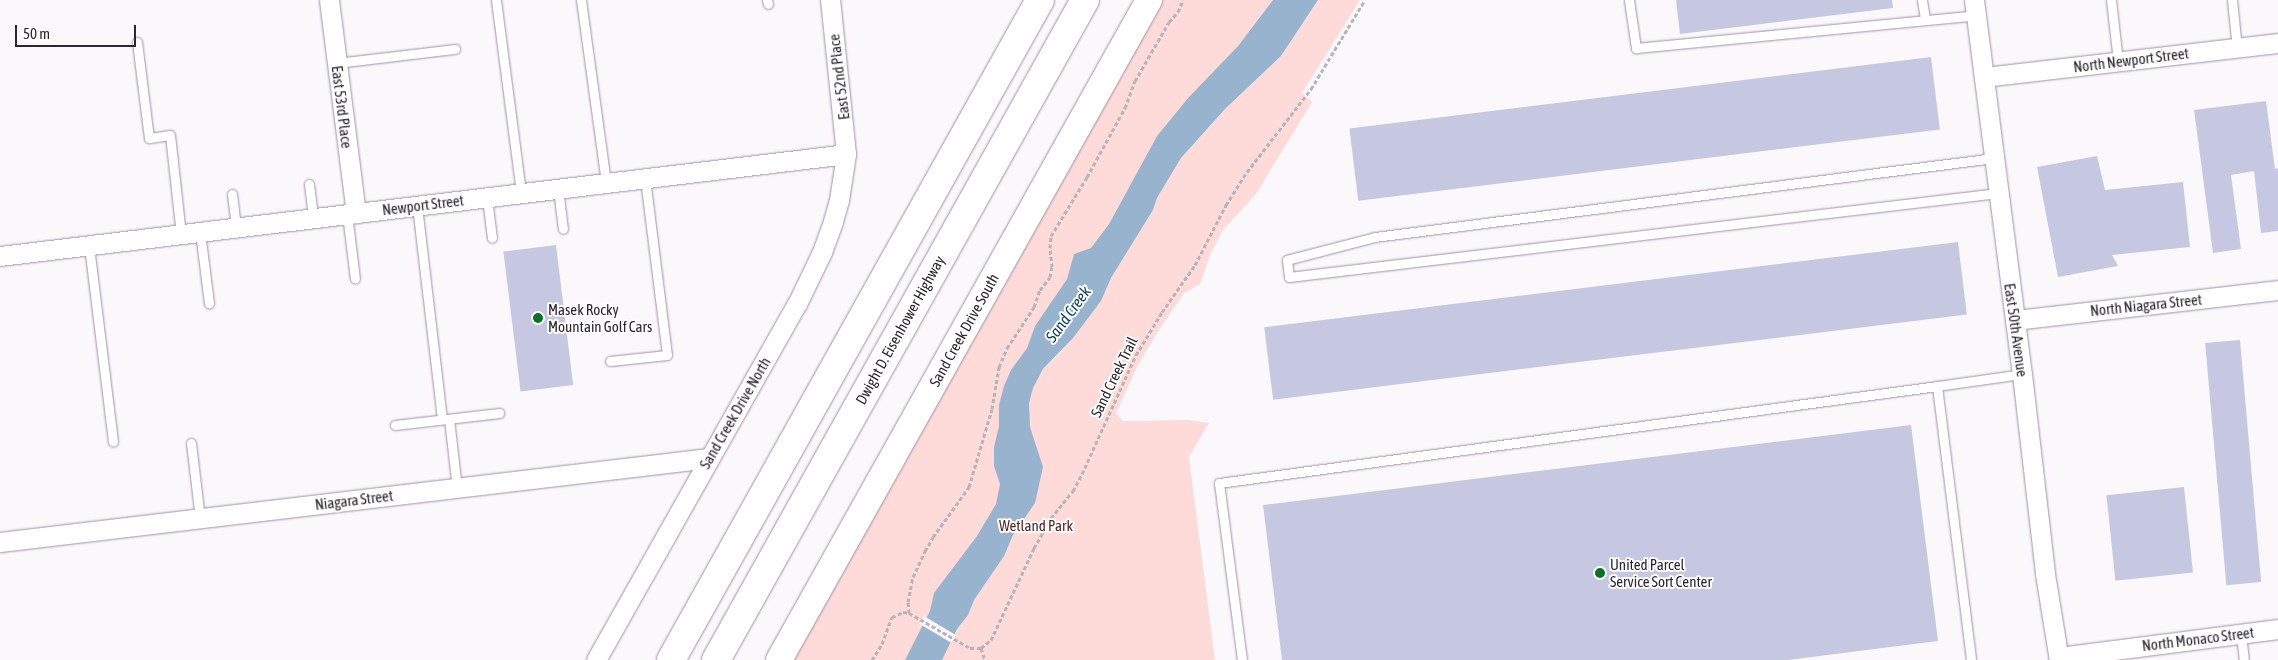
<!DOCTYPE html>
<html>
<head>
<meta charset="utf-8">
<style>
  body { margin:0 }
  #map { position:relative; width:2278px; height:660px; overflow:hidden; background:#fbf8fc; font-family:"Asap Condensed",sans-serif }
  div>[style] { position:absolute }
  .green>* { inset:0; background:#fedbd8 }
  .water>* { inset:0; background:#98b3cd }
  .pier>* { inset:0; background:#fbf8fc; transform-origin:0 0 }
  .building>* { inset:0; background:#c6c8e1; transform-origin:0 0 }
  .path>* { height:3px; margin-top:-1.5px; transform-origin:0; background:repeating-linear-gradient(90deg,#b7b3b9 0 4px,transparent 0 6.5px) }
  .roads { filter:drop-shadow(0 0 1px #a091a7) drop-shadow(0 0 1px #a091a7) }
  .lane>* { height:9px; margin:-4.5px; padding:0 4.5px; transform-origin:4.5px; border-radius:4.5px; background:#fff }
  .street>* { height:19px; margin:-9.5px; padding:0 9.5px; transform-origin:9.5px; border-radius:9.5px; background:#fff }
  .secondary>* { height:26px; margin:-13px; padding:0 13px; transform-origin:13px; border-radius:13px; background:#fff }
  .highway>* { height:28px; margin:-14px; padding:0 14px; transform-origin:14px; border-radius:14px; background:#fff }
  .dots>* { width:14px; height:14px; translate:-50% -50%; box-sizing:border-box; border:2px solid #fff; border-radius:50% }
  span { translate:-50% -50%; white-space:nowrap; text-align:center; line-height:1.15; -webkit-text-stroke:4px #fff; paint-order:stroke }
  .street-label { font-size:15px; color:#2c262f }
  .poi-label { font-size:15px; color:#2c262f }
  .left { translate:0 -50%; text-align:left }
  .park-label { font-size:15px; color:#592524 }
  .water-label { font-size:16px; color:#133e61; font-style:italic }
  .scale { position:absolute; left:15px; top:25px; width:121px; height:22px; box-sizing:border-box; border:2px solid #2c262f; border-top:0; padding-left:6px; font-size:15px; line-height:18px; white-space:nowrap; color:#2c262f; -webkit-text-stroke:4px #fff; paint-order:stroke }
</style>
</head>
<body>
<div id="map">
  <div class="green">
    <i style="clip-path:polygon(1164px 0,1273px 0,1238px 46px,1188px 98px,1157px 136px,1109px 224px,1091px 249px,1074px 254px,1067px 279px,1035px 326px,1027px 348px,1018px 361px,1041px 375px,1043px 369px,1059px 354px,1101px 301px,1111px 278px,1153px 210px,1157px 198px,1181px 158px,1225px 109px,1281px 56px,1318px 0,1360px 0,1302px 93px,1312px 102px,1256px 194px,1223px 230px,1210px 255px,1200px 284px,1184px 293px,1157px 333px,1137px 367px,1116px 413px,1123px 421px,1188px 420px,1209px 423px,1189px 457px,1215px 660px,793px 660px)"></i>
  </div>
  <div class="water">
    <i style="clip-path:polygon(1273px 0,1318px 0,1281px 56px,1225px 109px,1181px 158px,1157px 198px,1153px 210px,1111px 278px,1101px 301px,1073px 338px,1043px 369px,1033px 388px,1029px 403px,1030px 427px,1043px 467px,1035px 503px,1013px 535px,1004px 556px,974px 600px,968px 615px,957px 629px,942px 660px,905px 660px,930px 611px,934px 593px,977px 536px,996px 504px,1000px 484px,994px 466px,994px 447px,999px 426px,999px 405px,1004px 386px,1011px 370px,1027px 348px,1035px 326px,1067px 279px,1074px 254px,1091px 248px,1109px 224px,1157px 136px,1188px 98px,1238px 46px)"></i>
  </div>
  <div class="pier">
    <i style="left:924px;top:616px;width:37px;height:9px;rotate:31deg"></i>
  </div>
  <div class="building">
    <i style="clip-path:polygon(1676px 0,1892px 0,1893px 8px,1680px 34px)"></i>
    <i style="left:1931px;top:57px;width:73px;height:586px;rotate:83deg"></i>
    <i style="clip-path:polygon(2266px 101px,2275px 169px,2278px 168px,2278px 231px,2261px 233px,2254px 171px,2231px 175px,2241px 249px,2213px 253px,2194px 110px)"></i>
    <i style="clip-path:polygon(2097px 156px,2105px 190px,2183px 182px,2190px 247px,2112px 255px,2118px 266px,2058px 277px,2037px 167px)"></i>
    <i style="left:1958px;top:242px;width:73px;height:699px;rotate:83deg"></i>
    <i style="left:556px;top:245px;width:141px;height:53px;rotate:83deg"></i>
    <i style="left:2240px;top:340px;width:243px;height:35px;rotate:85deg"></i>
    <i style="clip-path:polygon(1911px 425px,1938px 641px,1788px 660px,1282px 660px,1263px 505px)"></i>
    <i style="left:2184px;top:487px;width:86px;height:78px;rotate:84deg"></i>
  </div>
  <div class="path">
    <i style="left:909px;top:613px;width:11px;rotate:-95deg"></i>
    <i style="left:908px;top:602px;width:25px;rotate:-79deg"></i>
    <i style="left:913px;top:577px;width:29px;rotate:-65deg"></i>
    <i style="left:925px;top:551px;width:16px;rotate:-60deg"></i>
    <i style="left:933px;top:537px;width:62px;rotate:-54.2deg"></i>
    <i style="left:969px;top:487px;width:81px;rotate:-73.6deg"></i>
    <i style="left:992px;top:409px;width:43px;rotate:-80.5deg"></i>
    <i style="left:999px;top:367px;width:21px;rotate:-67deg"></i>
    <i style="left:1007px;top:348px;width:49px;rotate:-56.6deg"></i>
    <i style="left:1034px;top:307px;width:18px;rotate:-71deg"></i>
    <i style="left:1040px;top:290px;width:16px;rotate:-52deg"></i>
    <i style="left:1050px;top:277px;width:10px;rotate:-79deg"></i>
    <i style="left:1052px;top:267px;width:19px;rotate:-96deg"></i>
    <i style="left:1050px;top:248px;width:12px;rotate:-85deg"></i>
    <i style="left:1051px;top:236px;width:69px;rotate:-58.6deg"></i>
    <i style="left:1087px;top:177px;width:79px;rotate:-61.2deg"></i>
    <i style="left:1125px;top:108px;width:29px;rotate:-70deg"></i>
    <i style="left:1135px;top:81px;width:68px;rotate:-60deg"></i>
    <i style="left:1169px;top:22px;width:13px;rotate:-48deg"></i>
    <i style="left:1178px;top:12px;width:13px;rotate:-67deg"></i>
    <i style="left:981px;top:648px;width:13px;rotate:72deg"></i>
    <i style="left:872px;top:660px;width:19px;rotate:-58deg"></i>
    <i style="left:882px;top:644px;width:29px;rotate:-70deg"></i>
    <i style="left:892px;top:617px;width:12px;rotate:-24deg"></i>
    <i style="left:903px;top:612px;width:6px;rotate:9deg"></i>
    <i style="left:909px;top:613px;width:70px;rotate:29.8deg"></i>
    <i style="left:970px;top:648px;width:11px"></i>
    <i style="left:981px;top:648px;width:13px;rotate:-39deg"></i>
    <i style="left:991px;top:640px;width:102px;rotate:-64.9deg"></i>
    <i style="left:1034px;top:548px;width:34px;rotate:-60deg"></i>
    <i style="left:1051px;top:518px;width:35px;rotate:-51deg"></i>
    <i style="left:1073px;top:491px;width:19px;rotate:-62deg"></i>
    <i style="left:1082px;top:474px;width:131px;rotate:-65.6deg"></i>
    <i style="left:1136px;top:355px;width:50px;rotate:-58.8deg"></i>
    <i style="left:1162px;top:312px;width:57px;rotate:-54.9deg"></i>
    <i style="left:1195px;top:265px;width:68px;rotate:-62.7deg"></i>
    <i style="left:1226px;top:205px;width:39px;rotate:-58deg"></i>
    <i style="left:1247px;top:172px;width:105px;rotate:-52.4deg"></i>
    <i style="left:1311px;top:89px;width:104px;rotate:-58.8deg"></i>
  </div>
  <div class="roads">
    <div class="lane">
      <i style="left:496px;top:0;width:195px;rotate:82.6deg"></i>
      <i style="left:581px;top:0;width:185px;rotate:82.2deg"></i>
      <i style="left:767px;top:0;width:4px;rotate:76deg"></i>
      <i style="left:1629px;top:0;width:49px;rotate:81.7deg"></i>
      <i style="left:1636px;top:48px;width:342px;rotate:-5.5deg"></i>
      <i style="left:1922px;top:0;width:20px;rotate:81deg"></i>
      <i style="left:2111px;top:0;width:61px;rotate:83.5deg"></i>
      <i style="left:2232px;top:0;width:48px;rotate:84.1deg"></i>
      <i style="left:137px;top:42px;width:97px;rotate:82.9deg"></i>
      <i style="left:149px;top:138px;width:21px;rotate:-8deg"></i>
      <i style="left:170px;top:135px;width:100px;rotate:83.7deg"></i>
      <i style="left:337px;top:63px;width:119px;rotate:-6.8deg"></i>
      <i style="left:1994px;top:158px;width:624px;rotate:172.73deg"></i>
      <i style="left:1375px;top:237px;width:91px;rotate:165.4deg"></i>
      <i style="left:1287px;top:260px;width:17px;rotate:83deg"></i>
      <i style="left:1289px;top:277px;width:714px;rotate:-6.76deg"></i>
      <i style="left:309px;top:184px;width:34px;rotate:83deg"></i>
      <i style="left:558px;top:189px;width:40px;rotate:82.9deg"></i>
      <i style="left:232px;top:194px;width:34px;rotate:83deg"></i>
      <i style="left:487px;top:198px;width:40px;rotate:82.9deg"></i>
      <i style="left:417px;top:206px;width:214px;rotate:83.3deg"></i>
      <i style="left:347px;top:214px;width:65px;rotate:83deg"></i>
      <i style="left:200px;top:232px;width:72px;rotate:82.8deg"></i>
      <i style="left:89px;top:246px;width:197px;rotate:83deg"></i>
      <i style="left:610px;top:361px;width:57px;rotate:-6deg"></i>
      <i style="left:667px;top:355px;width:178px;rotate:-97.1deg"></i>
      <i style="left:1937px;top:386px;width:86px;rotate:-8deg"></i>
      <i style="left:449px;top:419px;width:69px;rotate:83.4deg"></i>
      <i style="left:395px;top:425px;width:105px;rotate:-6.6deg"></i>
      <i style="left:191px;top:443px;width:76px;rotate:83.2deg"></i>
      <i style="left:2241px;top:633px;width:27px;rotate:84deg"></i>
      <i style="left:1242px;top:660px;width:178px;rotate:-97.4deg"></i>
      <i style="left:1219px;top:483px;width:725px;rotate:-7.69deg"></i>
      <i style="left:1937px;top:386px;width:276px;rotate:82.9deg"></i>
    </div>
    <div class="street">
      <i style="left:329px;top:0;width:215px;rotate:82.8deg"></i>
      <i style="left:1974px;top:0;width:377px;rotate:82.7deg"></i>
      <i style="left:2022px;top:374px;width:201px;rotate:83.4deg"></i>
      <i style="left:2045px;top:574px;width:87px;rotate:80.8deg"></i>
      <i style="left:1984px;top:77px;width:296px;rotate:-6.6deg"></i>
      <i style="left:0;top:256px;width:852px;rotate:-6.87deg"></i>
      <i style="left:2015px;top:320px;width:265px;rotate:-6.5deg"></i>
      <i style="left:0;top:542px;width:714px;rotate:-6.76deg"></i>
      <i style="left:2059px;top:657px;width:221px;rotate:-7.3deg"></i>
      <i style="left:596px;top:660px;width:409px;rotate:-60.6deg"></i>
      <i style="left:797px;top:304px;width:58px;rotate:-64.3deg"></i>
      <i style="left:822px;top:252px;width:33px;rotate:-70deg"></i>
      <i style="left:833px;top:221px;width:22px;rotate:-74deg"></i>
      <i style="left:839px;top:200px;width:47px;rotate:-81.3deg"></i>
      <i style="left:846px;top:154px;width:155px;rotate:-95.9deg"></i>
    </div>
    <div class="secondary">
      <i style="left:779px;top:660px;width:757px;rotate:-60.72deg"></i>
    </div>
    <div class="highway">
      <i style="left:671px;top:660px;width:756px;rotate:-60.79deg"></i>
      <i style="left:716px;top:660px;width:756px;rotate:-60.79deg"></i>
    </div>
  </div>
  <div class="dots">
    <i style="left:538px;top:318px;background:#087325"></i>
    <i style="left:1600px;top:573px;background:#087325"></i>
  </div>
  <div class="street-label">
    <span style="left:2131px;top:60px;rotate:-7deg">North Newport Street</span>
    <span style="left:839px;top:77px;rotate:-97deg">East 52nd Place</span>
    <span style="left:342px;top:107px;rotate:83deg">East 53rd Place</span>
    <span style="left:423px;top:205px;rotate:-7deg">Newport Street</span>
    <span style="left:2146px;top:305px;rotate:-6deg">North Niagara Street</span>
    <span style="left:900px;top:330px;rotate:-61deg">Dwight D. Eisenhower Highway</span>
    <span style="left:964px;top:330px;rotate:-61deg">Sand Creek Drive South</span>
    <span style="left:2016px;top:330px;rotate:82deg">East 50th Avenue</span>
    <span style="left:1114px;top:377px;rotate:-64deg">Sand Creek Trail</span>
    <span style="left:735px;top:413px;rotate:-60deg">Sand Creek Drive North</span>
    <span style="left:354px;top:500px;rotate:-7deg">Niagara Street</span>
    <span style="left:2198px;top:639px;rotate:-7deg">North Monaco Street</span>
  </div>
  <div class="poi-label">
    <span class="left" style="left:548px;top:318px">Masek Rocky<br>Mountain Golf Cars</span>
    <span class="left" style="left:1610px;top:573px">United Parcel<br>Service Sort Center</span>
  </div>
  <div class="park-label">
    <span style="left:1036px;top:526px">Wetland Park</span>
  </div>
  <div class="water-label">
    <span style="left:1068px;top:314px;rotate:-54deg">Sand Creek</span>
  </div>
  <div class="scale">50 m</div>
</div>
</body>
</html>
